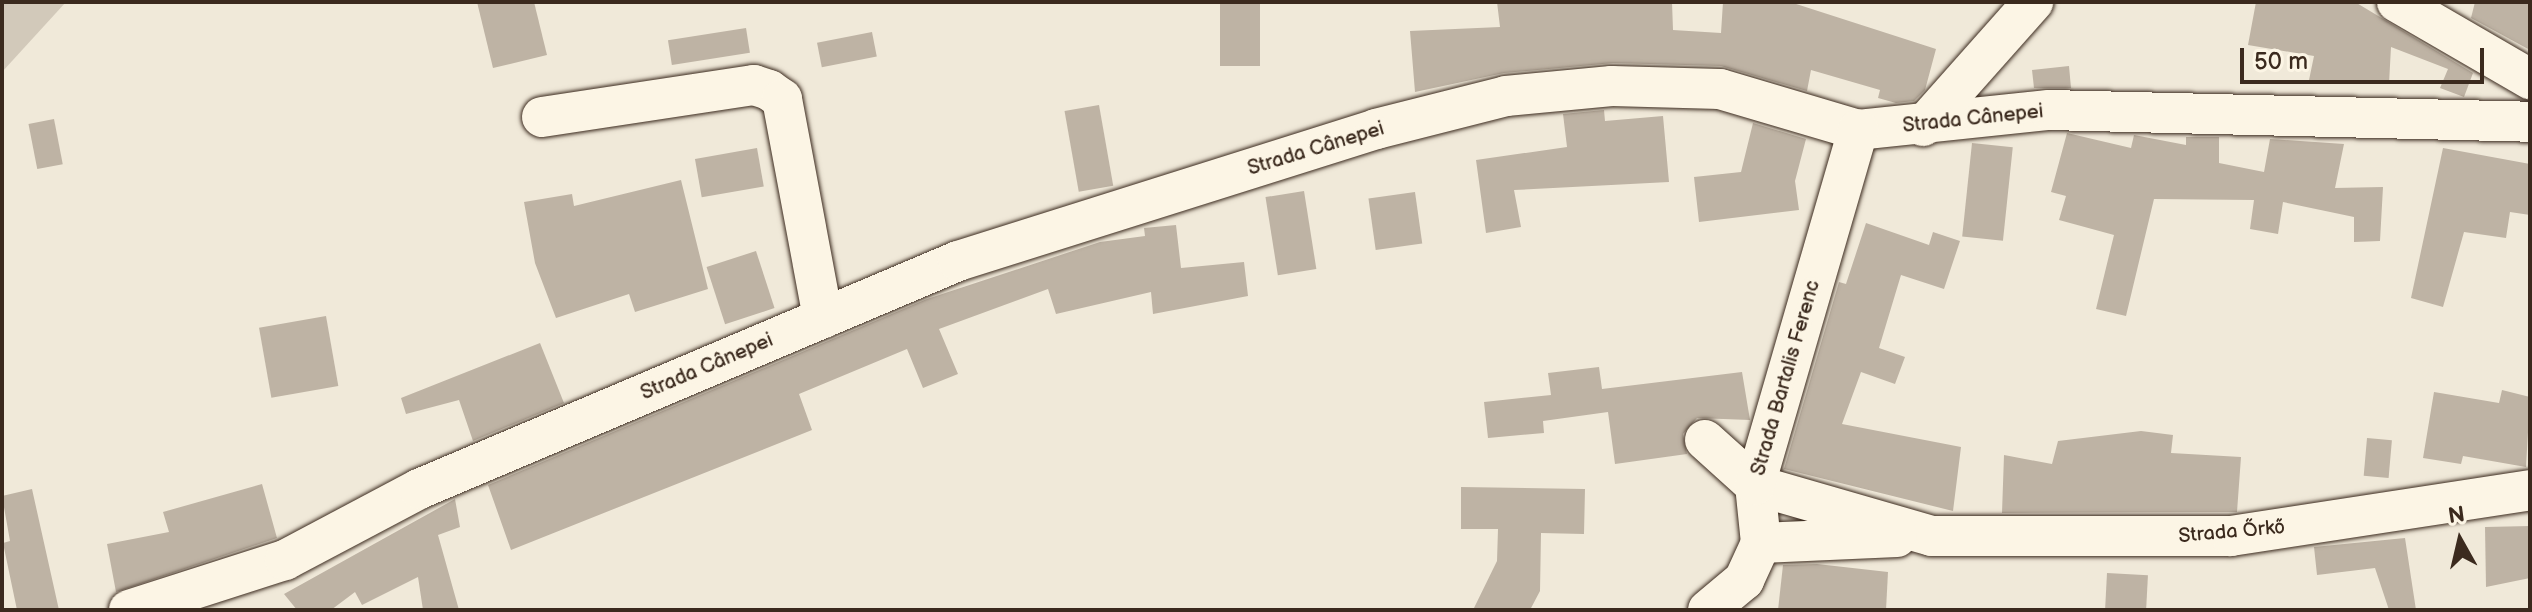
<!DOCTYPE html>
<html>
<head>
<meta charset="utf-8">
<style>
  body { margin:0 }
  #map { position:relative; width:2532px; height:612px; overflow:hidden; background:#f0e9d9; font-family:"Balsamiq Sans",sans-serif }
  div>[style] { position:absolute }
  .green>* { inset:0; background:#d2c9ba }
  .building>* { inset:0; background:#beb3a4; transform-origin:0 0 }
  .roads { filter:drop-shadow(0 0 2px #3b2a1e) drop-shadow(0 0 2px #3b2a1e) }
  .minor>* { height:40px; margin:-20px; padding:0 20px; transform-origin:20px; border-radius:20px; background:#fcf5e5 }
  span { translate:-50% -50%; white-space:nowrap; text-align:center; line-height:1.15; -webkit-text-stroke:8px #fcf5e5; paint-order:stroke }
  .street-label { font-size:20px; color:#3b2a1e }
  .frame { position:absolute; inset:0; border:4px solid #3b2a1e; pointer-events:none }
  .north { position:absolute; left:2420px; top:500px; width:80px; height:80px; -webkit-text-stroke:6px #fcf5e5; paint-order:stroke; rotate:352deg; font-size:22px; font-weight:700; line-height:32px; text-align:center; color:#3b2a1e }
  .north::after { content:''; display:block; margin:auto; width:28px; height:36px; background:#3b2a1e; clip-path:polygon(50% 0,100% 100%,50% 72%,0 100%) }
  .scale { position:absolute; left:2240px; top:48px; width:244px; height:36px; box-sizing:border-box; border:4px solid #3b2a1e; border-top:0; padding-left:10px; font-size:24px; line-height:28px; white-space:nowrap; color:#3b2a1e; -webkit-text-stroke:6px #fcf5e5; paint-order:stroke }
</style>
</head>
<body>
<div id="map">
  <div class="green">
    <i style="clip-path:polygon(2px 2px,66px 2px,2px 72px)"></i>
  </div>
  <div class="building">
    <i style="clip-path:polygon(477px 2px,534px 2px,547px 55px,493px 68px)"></i>
    <i style="left:1220px;top:2px;width:40px;height:64px"></i>
    <i style="clip-path:polygon(1497px 2px,1672px 2px,1673px 30px,1721px 33px,1723px 2px,1790px 2px,1936px 49px,1925px 90px,1914px 101px,1896px 103px,1878px 98px,1880px 90px,1811px 70px,1807px 91px,1721px 66px,1613px 63px,1504px 73px,1415px 92px,1410px 31px,1500px 27px)"></i>
    <i style="clip-path:polygon(2256px 2px,2355px 2px,2473px 73px,2464px 97px,2440px 88px,2448px 69px,2391px 47px,2389px 84px,2309px 80px,2314px 56px,2248px 45px)"></i>
    <i style="clip-path:polygon(2475px 2px,2530px 2px,2530px 50px,2471px 18px)"></i>
    <i style="left:746px;top:28px;width:25px;height:79px;rotate:81deg"></i>
    <i style="left:872px;top:32px;width:25px;height:56px;rotate:79deg"></i>
    <i style="clip-path:polygon(2069px 66px,2071px 88px,2034px 88px,2032px 70px)"></i>
    <i style="left:1099px;top:105px;width:82px;height:35px;rotate:80deg"></i>
    <i style="clip-path:polygon(1604px 110px,1605px 121px,1663px 116px,1669px 182px,1514px 190px,1521px 227px,1486px 233px,1476px 160px,1567px 147px,1563px 114px)"></i>
    <i style="left:54px;top:119px;width:46px;height:26px;rotate:79deg"></i>
    <i style="clip-path:polygon(1753px 123px,1806px 139px,1795px 181px,1799px 210px,1699px 222px,1694px 177px,1741px 172px)"></i>
    <i style="clip-path:polygon(2067px 133px,2131px 148px,2134px 135px,2186px 145px,2186px 137px,2219px 137px,2219px 163px,2264px 172px,2270px 139px,2344px 144px,2335px 188px,2383px 187px,2380px 241px,2354px 242px,2354px 217px,2283px 202px,2278px 234px,2250px 229px,2254px 200px,2154px 199px,2126px 316px,2096px 309px,2114px 235px,2059px 220px,2066px 196px,2051px 192px)"></i>
    <i style="left:1972px;top:143px;width:41px;height:94px;rotate:6deg"></i>
    <i style="left:757px;top:148px;width:39px;height:63px;rotate:80deg"></i>
    <i style="clip-path:polygon(2443px 148px,2530px 164px,2530px 215px,2510px 212px,2506px 238px,2464px 232px,2443px 307px,2411px 298px)"></i>
    <i style="clip-path:polygon(681px 180px,708px 289px,635px 312px,629px 294px,556px 318px,535px 263px,524px 202px,572px 194px,574px 206px)"></i>
    <i style="left:1304px;top:191px;width:79px;height:39px;rotate:81deg"></i>
    <i style="left:1415px;top:192px;width:52px;height:47px;rotate:82deg"></i>
    <i style="clip-path:polygon(1866px 223px,1929px 245px,1933px 232px,1960px 241px,1944px 289px,1901px 275px,1879px 348px,1905px 357px,1895px 384px,1861px 372px,1842px 424px,1961px 447px,1953px 511px,1784px 469px,1839px 282px,1846px 284px)"></i>
    <i style="clip-path:polygon(1176px 225px,1181px 268px,1244px 262px,1248px 296px,1153px 314px,1151px 292px,1056px 314px,1048px 289px,939px 329px,958px 374px,923px 388px,907px 349px,799px 394px,812px 430px,511px 550px,488px 485px,927px 299px,1100px 242px,1145px 236px,1144px 228px)"></i>
    <i style="left:756px;top:251px;width:60px;height:52px;rotate:72deg"></i>
    <i style="left:326px;top:316px;width:71px;height:68px;rotate:80deg"></i>
    <i style="clip-path:polygon(540px 343px,564px 403px,473px 441px,459px 400px,406px 414px,401px 398px)"></i>
    <i style="clip-path:polygon(1599px 367px,1602px 389px,1742px 372px,1750px 420px,1697px 418px,1683px 434px,1687px 454px,1615px 464px,1608px 412px,1543px 421px,1544px 433px,1488px 438px,1484px 402px,1551px 395px,1548px 373px)"></i>
    <i style="clip-path:polygon(2502px 390px,2530px 397px,2526px 467px,2463px 456px,2461px 464px,2423px 458px,2434px 392px,2499px 403px)"></i>
    <i style="clip-path:polygon(2141px 431px,2173px 435px,2171px 453px,2241px 457px,2237px 512px,2002px 513px,2004px 455px,2052px 464px,2058px 441px)"></i>
    <i style="left:2367px;top:438px;width:25px;height:38px;rotate:5deg"></i>
    <i style="clip-path:polygon(262px 484px,277px 538px,116px 592px,107px 544px,169px 532px,163px 512px)"></i>
    <i style="clip-path:polygon(1461px 487px,1585px 489px,1584px 534px,1541px 533px,1540px 591px,1530px 610px,1473px 610px,1497px 561px,1498px 529px,1461px 529px)"></i>
    <i style="clip-path:polygon(32px 489px,59px 610px,17px 610px,3px 543px,10px 541px,2px 496px)"></i>
    <i style="clip-path:polygon(455px 499px,460px 527px,438px 535px,459px 610px,423px 610px,418px 577px,362px 605px,355px 592px,331px 610px,297px 610px,284px 594px)"></i>
    <i style="clip-path:polygon(2530px 526px,2530px 578px,2486px 587px,2485px 527px)"></i>
    <i style="clip-path:polygon(2405px 538px,2416px 610px,2389px 610px,2375px 568px,2317px 575px,2314px 547px)"></i>
    <i style="clip-path:polygon(1817px 564px,1888px 572px,1886px 610px,1778px 610px,1783px 565px)"></i>
    <i style="left:2107px;top:573px;width:41px;height:37px;rotate:3deg"></i>
  </div>
  <div class="roads">
    <div class="minor">
      <i style="left:2397px;top:2px;width:154px;rotate:30.1deg"></i>
      <i style="left:542px;top:117px;width:214px;rotate:-8.6deg"></i>
      <i style="left:754px;top:85px;width:16px;rotate:18deg"></i>
      <i style="left:769px;top:90px;width:16px;rotate:35deg"></i>
      <i style="left:782px;top:99px;width:223px;rotate:79.4deg"></i>
      <i style="left:1923px;top:126px;width:166px;rotate:-48.4deg"></i>
      <i style="left:1705px;top:440px;width:67px;rotate:42deg"></i>
      <i style="left:1755px;top:485px;width:184px;rotate:16.1deg"></i>
      <i style="left:1932px;top:536px;width:299px"></i>
      <i style="left:2231px;top:536px;width:303px;rotate:-8.7deg"></i>
      <i style="left:1761px;top:543px;width:136px;rotate:-2.5deg"></i>
      <i style="left:129px;top:610px;width:164px;rotate:-17.8deg"></i>
      <i style="left:285px;top:560px;width:152px;rotate:-27.9deg"></i>
      <i style="left:419px;top:489px;width:585px;rotate:-22.93deg"></i>
      <i style="left:958px;top:261px;width:438px;rotate:-17.5deg"></i>
      <i style="left:1376px;top:129px;width:134px;rotate:-14.2deg"></i>
      <i style="left:1506px;top:96px;width:106px;rotate:-5.4deg"></i>
      <i style="left:1612px;top:86px;width:108px;rotate:1.6deg"></i>
      <i style="left:1720px;top:89px;width:144px;rotate:16.5deg"></i>
      <i style="left:1858px;top:130px;width:192px;rotate:-6deg"></i>
      <i style="left:2049px;top:110px;width:481px;rotate:1.4deg"></i>
      <i style="left:1708px;top:610px;width:47px;rotate:-39.8deg"></i>
      <i style="left:1744px;top:580px;width:41px;rotate:-65.3deg"></i>
      <i style="left:1761px;top:543px;width:58px;rotate:-95.9deg"></i>
      <i style="left:1755px;top:485px;width:370px;rotate:-73.8deg"></i>
    </div>
  </div>
  <div class="street-label">
    <span style="left:1973px;top:119px;rotate:-6deg">Strada Cânepei</span>
    <span style="left:1316px;top:149px;rotate:-17deg">Strada Cânepei</span>
    <span style="left:707px;top:367px;rotate:-23deg">Strada Cânepei</span>
    <span style="left:1786px;top:378px;rotate:-74deg">Strada Bartalis Ferenc</span>
    <span style="left:2232px;top:532px;rotate:-5deg">Strada Őrkő</span>
  </div>
  <div class="frame"></div>
  <div class="north">N</div>
  <div class="scale">50 m</div>
</div>
</body>
</html>
